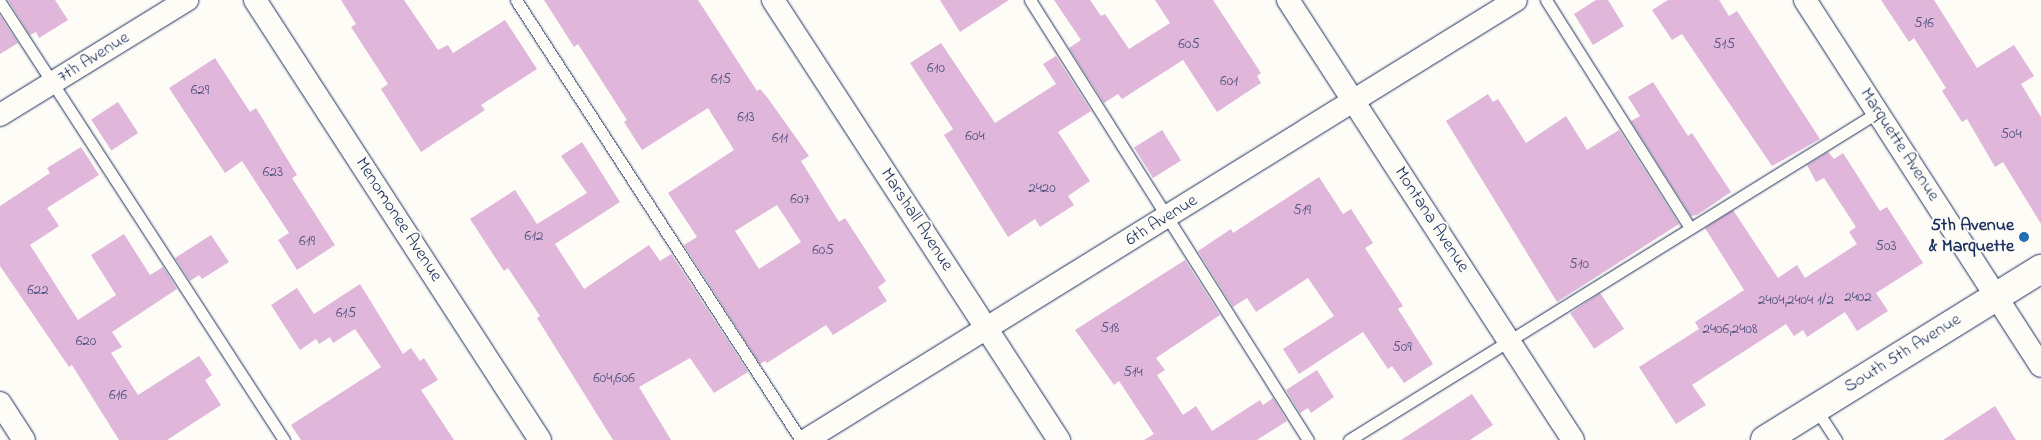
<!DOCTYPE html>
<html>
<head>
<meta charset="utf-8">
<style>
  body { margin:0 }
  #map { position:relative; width:2041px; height:440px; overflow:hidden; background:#fdfcf7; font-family:"Indie Flower",sans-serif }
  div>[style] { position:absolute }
  .building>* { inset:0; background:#e1b6db; transform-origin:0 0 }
  .roads { filter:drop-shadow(0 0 1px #1b2f5e) drop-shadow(0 0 1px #1b2f5e) }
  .service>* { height:11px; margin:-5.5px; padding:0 5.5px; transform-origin:5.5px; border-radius:5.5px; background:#fdfcf7 }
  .minor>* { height:22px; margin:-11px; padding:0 11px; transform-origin:11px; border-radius:11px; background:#fdfcf7 }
  .tertiary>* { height:28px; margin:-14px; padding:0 14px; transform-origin:14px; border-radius:14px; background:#fdfcf7 }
  .dots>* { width:14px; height:14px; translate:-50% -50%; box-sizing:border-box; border:2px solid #fdfcf7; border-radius:50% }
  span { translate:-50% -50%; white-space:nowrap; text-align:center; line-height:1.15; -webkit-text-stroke:4px #fdfcf7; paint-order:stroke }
  .number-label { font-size:15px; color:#4c517d }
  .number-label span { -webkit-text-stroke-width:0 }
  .street-label { font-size:18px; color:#1b2f5e }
  .poi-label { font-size:18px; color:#1b2f5e; font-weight:700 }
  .right { translate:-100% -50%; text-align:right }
</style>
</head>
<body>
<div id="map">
  <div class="building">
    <i style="clip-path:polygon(8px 0,55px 0,68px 20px,39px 38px,36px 32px,30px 35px)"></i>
    <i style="clip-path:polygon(341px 0,404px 0,438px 50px,448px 45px,453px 53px,505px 20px,537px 69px,481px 105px,485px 110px,421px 152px,381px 89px,388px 84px,351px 27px,356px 24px)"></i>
    <i style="clip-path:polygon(evenodd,544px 0,698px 0,757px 91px,760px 89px,767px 97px,809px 156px,801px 161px,839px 222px,845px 218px,886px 281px,878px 287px,887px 301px,833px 335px,826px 325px,767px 363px,765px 361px,760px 364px,684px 245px,697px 237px,668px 193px,734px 150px,708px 108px,642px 150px,624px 122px,627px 120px,578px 44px,574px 47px,544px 0,777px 205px,801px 242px,759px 269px,735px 231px,777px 205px)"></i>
    <i style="clip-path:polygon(940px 0,1009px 0,960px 32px)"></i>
    <i style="clip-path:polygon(1054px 0,1090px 0,1101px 16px,1105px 14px,1129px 49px,1170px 23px,1155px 0,1213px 0,1261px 73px,1257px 76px,1261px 83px,1217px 112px,1183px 60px,1122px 99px,1118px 94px,1104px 103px,1069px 48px,1081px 40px)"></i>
    <i style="clip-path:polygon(1596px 0,1608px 0,1624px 26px,1593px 45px,1574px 14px)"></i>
    <i style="clip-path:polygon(1668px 0,1719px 0,1729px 16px,1737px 11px,1820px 139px,1772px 166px,1682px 34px,1672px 40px,1652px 10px)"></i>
    <i style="clip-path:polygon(1881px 0,1934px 0,1977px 68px,2014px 45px,2034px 76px,2021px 84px,2041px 117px,2041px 224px,2003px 162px,1995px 167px,1967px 119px,1962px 122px,1942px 91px,1946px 88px,1914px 38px,1909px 42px)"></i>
    <i style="clip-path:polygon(0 16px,18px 43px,0 54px)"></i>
    <i style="clip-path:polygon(941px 43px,995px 123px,1056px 84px,1043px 64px,1056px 56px,1091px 111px,1058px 132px,1090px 181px,1068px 196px,1074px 205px,1040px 227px,1035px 219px,1008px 237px,944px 135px,953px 129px,910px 63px)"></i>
    <i style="clip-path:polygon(215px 58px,250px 112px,256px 108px,297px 175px,292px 178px,335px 245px,297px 270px,278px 240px,289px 233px,242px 161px,225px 173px,169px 88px)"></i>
    <i style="clip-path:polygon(1653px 82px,1688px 136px,1692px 133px,1731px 192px,1697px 215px,1691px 216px,1631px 121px,1640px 116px,1628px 97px)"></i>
    <i style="clip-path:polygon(1488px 94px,1493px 102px,1498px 99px,1526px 143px,1566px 116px,1587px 150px,1619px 130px,1679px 224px,1557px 302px,1446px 121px)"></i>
    <i style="left:118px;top:102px;width:37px;height:32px;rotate:57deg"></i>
    <i style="left:1162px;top:130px;width:36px;height:33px;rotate:58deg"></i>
    <i style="clip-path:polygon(582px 142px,620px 202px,555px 244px,584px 289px,649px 245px,660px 261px,671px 254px,748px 372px,714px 393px,690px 358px,639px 387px,671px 440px,613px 440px,537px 318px,540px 316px,508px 268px,504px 271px,470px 219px,515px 190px,537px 224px,587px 193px,561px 156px)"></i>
    <i style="clip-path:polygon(81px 147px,99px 175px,47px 208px,59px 226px,30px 245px,78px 320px,116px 295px,91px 255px,124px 234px,150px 275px,163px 267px,177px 289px,112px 332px,122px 347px,111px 353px,138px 395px,199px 356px,212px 375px,205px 380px,221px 405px,167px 440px,119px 440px,72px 365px,69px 367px,0 266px,0 206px,50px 173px,47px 168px)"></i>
    <i style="clip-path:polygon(1828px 152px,1834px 159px,1843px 153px,1880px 211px,1887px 207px,1923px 263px,1876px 293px,1888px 311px,1857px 331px,1845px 312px,1807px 337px,1803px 330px,1794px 336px,1786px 324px,1692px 385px,1706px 405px,1676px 424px,1639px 367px,1699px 329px,1695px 322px,1744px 290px,1705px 228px,1733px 210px,1778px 278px,1797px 265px,1805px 278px,1857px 244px,1849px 232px,1856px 227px,1824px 178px,1816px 182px,1807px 165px)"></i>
    <i style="clip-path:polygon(1319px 177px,1343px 214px,1351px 209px,1373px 243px,1365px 248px,1403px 306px,1398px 309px,1433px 364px,1404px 383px,1392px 366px,1388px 369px,1363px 332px,1299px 374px,1283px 349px,1334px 316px,1308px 278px,1256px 312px,1247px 298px,1233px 307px,1198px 251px,1231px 229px,1233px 233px)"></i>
    <i style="clip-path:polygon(211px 235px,229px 262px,202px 279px,199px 275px,190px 281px,175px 258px)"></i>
    <i style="clip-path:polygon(1185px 260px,1220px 315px,1156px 358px,1165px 370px,1157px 375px,1183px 415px,1196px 406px,1212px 431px,1260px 400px,1263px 405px,1273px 398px,1287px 421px,1257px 440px,1144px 440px,1154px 434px,1119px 381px,1114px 385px,1075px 330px)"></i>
    <i style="clip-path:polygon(360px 284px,403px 354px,411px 348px,420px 361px,424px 358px,438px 380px,421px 390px,454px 440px,301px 440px,291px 425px,381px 367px,355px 329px,333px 343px,330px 337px,319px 344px,316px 339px,300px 350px,271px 305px,297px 288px,314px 314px)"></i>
    <i style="left:1600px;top:293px;width:43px;height:36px;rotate:56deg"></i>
    <i style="clip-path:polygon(1317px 370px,1334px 397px,1311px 413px,1308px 408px,1300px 413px,1286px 390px)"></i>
    <i style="clip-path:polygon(1472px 394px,1493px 425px,1470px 440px,1401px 440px)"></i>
    <i style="clip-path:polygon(1995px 406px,2016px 440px,1943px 440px)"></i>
  </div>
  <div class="roads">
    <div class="service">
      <i style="left:516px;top:0;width:524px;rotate:57.07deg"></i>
      <i style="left:1030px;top:0;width:520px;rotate:57.71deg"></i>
      <i style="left:1546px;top:0;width:270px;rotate:57.7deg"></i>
      <i style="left:0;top:2px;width:522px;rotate:57.04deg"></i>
      <i style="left:1816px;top:409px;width:37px;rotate:57deg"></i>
      <i style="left:1349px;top:440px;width:622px;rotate:-31.8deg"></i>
    </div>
    <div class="minor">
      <i style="left:255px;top:0;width:524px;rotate:57.07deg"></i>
      <i style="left:773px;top:0;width:525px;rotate:56.98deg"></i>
      <i style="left:1288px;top:0;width:524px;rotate:57.07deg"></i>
      <i style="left:1805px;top:0;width:435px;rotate:57.2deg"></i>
      <i style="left:0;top:115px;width:220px;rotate:-31.6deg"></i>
      <i style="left:0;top:403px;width:44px;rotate:57deg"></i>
      <i style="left:806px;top:440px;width:835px;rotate:-31.79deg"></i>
    </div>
    <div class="tertiary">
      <i style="left:1765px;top:440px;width:325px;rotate:-31.8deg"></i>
    </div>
  </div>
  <div class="dots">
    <i style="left:2024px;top:237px;background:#1f6fb2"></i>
  </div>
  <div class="number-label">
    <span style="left:1924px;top:24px">516</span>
    <span style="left:1189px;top:45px">605</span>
    <span style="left:1724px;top:45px">515</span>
    <span style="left:936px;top:69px">610</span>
    <span style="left:721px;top:80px">615</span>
    <span style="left:1229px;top:82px">601</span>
    <span style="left:200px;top:91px">629</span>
    <span style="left:746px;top:118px">613</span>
    <span style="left:2011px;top:135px">504</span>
    <span style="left:975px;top:137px">604</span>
    <span style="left:780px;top:139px">611</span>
    <span style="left:273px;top:173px">623</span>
    <span style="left:1042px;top:189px">2420</span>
    <span style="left:800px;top:200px">607</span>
    <span style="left:1302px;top:211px">519</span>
    <span style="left:534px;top:237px">612</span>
    <span style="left:307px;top:242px">619</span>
    <span style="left:1886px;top:247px">503</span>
    <span style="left:823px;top:251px">605</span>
    <span style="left:1579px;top:265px">510</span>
    <span style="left:38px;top:291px">622</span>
    <span style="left:1858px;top:298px">2402</span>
    <span style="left:1796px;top:301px">2404,2404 1/2</span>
    <span style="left:346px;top:314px">615</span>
    <span style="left:1110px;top:329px">518</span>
    <span style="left:1730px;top:330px">2406,2408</span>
    <span style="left:86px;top:342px">620</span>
    <span style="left:1402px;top:348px">509</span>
    <span style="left:1133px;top:373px">514</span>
    <span style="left:614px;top:379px">604,606</span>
    <span style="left:118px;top:396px">616</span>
  </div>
  <div class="street-label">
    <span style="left:94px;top:58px;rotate:-32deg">7th Avenue</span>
    <span style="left:1899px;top:145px;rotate:57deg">Marquette Avenue</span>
    <span style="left:398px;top:220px;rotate:57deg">Menomonee Avenue</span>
    <span style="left:916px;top:220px;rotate:57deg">Marshall Avenue</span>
    <span style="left:1431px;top:220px;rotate:57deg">Montana Avenue</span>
    <span style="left:1162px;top:221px;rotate:-32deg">6th Avenue</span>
    <span style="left:1903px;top:354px;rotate:-32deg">South 5th Avenue</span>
  </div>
  <div class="poi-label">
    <span class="right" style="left:2014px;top:237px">5th Avenue<br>&amp; Marquette</span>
  </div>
</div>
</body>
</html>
